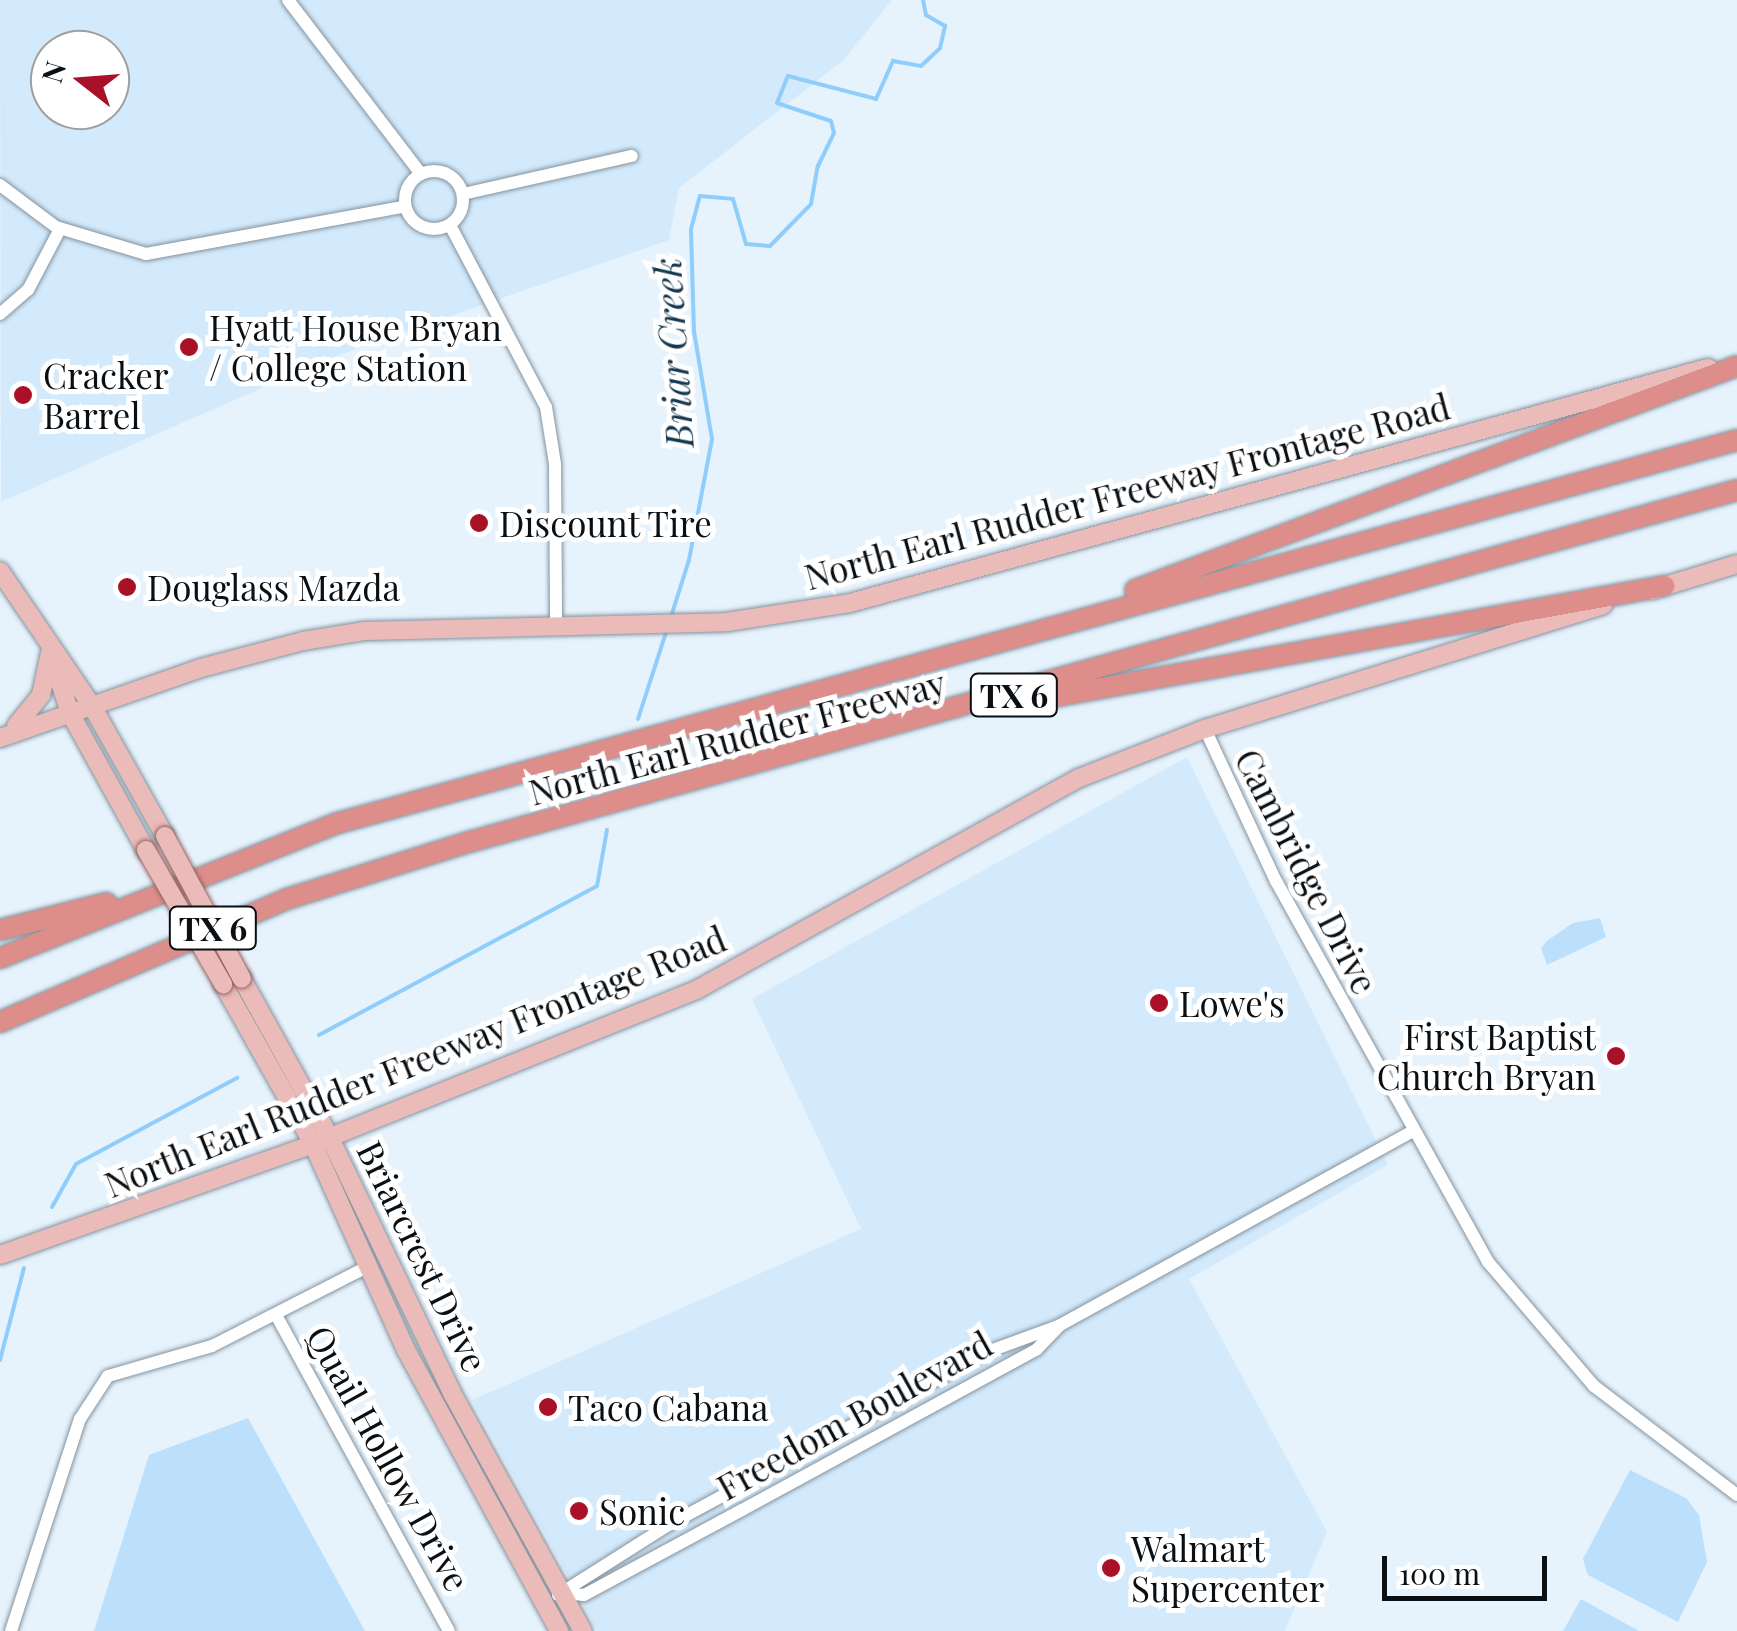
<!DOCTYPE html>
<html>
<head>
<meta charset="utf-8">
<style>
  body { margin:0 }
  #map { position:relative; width:1737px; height:1631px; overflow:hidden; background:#e6f3fd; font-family:"Playfair Display",serif }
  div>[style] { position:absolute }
  .built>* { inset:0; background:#d3eafc }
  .green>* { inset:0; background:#bce0fc }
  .stream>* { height:4px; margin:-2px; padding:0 2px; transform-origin:2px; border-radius:2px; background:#8fcdfb }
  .roads { filter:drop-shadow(0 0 2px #84939e) drop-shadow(0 0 2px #84939e) }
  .minor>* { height:12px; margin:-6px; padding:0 6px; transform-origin:6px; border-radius:6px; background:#fff }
  .minor>.ring { margin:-6px; padding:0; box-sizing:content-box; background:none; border:12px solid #fff; border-radius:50% }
  .major>* { height:18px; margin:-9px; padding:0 9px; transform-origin:9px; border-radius:9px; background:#ebbbb9 }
  .highway>* { height:20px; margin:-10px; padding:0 10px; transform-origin:10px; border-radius:10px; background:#dd8e8b }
  .bridges { filter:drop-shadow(0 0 2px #936261) drop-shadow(0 0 2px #936261) }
  .major-bridge>* { height:18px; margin:-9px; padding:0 9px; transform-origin:9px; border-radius:9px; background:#ebbbb9 }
  .dots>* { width:28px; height:28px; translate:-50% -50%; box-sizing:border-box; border:5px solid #fff; border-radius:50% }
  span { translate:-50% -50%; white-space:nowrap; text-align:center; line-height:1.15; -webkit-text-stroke:10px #fff; paint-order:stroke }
  .shield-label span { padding:2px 8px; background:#fff; border:2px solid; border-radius:8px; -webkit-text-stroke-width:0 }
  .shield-label { font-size:32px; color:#0a0f13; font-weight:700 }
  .poi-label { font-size:35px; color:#0a0f13 }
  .left { translate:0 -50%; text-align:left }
  .right { translate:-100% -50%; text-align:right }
  .street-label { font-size:35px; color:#0a0f13 }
  .water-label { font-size:38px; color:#15384f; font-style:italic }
  .north { position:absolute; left:30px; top:30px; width:100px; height:100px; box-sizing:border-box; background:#fff; border:2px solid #9d9fa1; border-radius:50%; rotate:287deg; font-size:28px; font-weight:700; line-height:40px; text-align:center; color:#0a0f13 }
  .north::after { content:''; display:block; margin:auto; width:35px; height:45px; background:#a81128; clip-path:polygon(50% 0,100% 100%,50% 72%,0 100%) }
  .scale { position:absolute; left:1382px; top:1556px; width:165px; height:45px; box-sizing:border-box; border:5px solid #0a0f13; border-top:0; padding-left:12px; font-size:30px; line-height:35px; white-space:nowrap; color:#0a0f13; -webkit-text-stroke:8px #fff; paint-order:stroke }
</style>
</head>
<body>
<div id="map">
  <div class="built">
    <i style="clip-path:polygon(evenodd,0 0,892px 0,844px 60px,679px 188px,669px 240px,333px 357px,1px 502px,0 0,50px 50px,110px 50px,110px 110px,50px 110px,50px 50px)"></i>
    <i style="clip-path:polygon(1187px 757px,1388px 1165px,1189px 1279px,1327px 1532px,1285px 1631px,598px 1631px,472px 1400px,861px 1229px,752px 999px)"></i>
  </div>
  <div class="green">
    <i style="clip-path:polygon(1600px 918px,1606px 937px,1547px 965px,1541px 948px,1548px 940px,1573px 923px)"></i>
    <i style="clip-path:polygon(248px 1418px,365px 1631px,94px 1631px,149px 1455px)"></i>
    <i style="clip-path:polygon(1630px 1470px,1686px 1498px,1699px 1515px,1707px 1562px,1678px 1622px,1588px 1575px,1583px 1559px)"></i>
    <i style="clip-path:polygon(1581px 1599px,1639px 1631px,1563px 1631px)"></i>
  </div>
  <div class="stream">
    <i style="left:670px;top:620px;width:63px;rotate:-72.4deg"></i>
    <i style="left:689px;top:560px;width:123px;rotate:-79.2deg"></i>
    <i style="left:712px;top:439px;width:109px;rotate:-99.5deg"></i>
    <i style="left:694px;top:332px;width:103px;rotate:-91.7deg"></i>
    <i style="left:691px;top:229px;width:34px;rotate:-75deg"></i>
    <i style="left:700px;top:196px;width:33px;rotate:5deg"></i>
    <i style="left:733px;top:199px;width:47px;rotate:73.9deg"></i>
    <i style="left:746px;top:244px;width:24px;rotate:5deg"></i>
    <i style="left:770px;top:246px;width:59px;rotate:-45.7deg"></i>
    <i style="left:811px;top:204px;width:39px;rotate:-80deg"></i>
    <i style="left:818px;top:166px;width:37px;rotate:-64deg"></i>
    <i style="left:834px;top:133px;width:12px;rotate:-104deg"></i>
    <i style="left:831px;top:121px;width:57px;rotate:-161.6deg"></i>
    <i style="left:777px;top:103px;width:29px;rotate:-68deg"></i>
    <i style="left:788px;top:76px;width:91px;rotate:14.6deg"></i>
    <i style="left:876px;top:99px;width:42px;rotate:-65.9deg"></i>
    <i style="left:893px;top:61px;width:28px;rotate:10deg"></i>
    <i style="left:921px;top:66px;width:26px;rotate:-43deg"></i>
    <i style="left:940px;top:48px;width:23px;rotate:-77deg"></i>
    <i style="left:945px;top:26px;width:22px;rotate:-150deg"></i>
    <i style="left:926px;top:15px;width:15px;rotate:-101deg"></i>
    <i style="left:638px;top:719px;width:95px;rotate:-72.1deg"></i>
    <i style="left:319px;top:1035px;width:315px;rotate:-28.2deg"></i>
    <i style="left:597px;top:886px;width:57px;rotate:-79.9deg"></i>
    <i style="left:52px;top:1207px;width:49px;rotate:-60.8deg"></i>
    <i style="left:76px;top:1164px;width:183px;rotate:-28.1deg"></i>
    <i style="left:0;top:1360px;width:95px;rotate:-75.4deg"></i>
  </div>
  <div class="roads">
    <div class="minor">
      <i style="left:288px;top:0;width:219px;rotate:52.6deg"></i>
      <i class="ring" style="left:405px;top:171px;width:46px;height:46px"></i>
      <i style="left:0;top:185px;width:70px;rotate:36.9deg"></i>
      <i style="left:56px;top:227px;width:94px;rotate:16.7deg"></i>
      <i style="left:146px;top:254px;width:261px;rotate:-10.4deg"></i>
      <i style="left:463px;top:194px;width:173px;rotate:-12.7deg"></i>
      <i style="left:450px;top:225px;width:206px;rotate:62.2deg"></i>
      <i style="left:546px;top:407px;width:58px;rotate:81deg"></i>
      <i style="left:555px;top:464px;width:160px;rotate:89.6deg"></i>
      <i style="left:0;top:314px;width:37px;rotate:-41deg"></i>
      <i style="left:28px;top:290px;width:69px;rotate:-62.3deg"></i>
      <i style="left:1205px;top:729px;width:168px;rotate:65deg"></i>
      <i style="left:1276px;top:881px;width:436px;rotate:60.9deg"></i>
      <i style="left:1488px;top:1262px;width:163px;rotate:49.5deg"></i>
      <i style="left:1594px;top:1386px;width:180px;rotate:37.3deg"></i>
      <i style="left:276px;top:1315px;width:360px;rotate:61.3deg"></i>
      <i style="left:562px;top:1593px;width:22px;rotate:5deg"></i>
      <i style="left:584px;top:1595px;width:179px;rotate:-28.3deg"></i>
      <i style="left:742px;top:1510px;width:336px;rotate:-28.6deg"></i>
      <i style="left:1037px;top:1349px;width:33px;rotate:-46deg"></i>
      <i style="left:1060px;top:1325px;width:401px;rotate:-28.8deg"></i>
      <i style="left:558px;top:1595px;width:127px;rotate:-32.4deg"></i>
      <i style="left:665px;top:1527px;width:366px;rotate:-28.5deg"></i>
      <i style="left:987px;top:1352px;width:76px;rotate:-20.1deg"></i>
      <i style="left:11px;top:1631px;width:223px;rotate:-72deg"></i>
      <i style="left:80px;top:1419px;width:51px;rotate:-56.9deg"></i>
      <i style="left:108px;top:1376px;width:108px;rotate:-16.1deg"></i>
      <i style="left:212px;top:1346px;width:172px;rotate:-27deg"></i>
    </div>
    <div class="major">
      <i style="left:0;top:571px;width:163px;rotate:55.7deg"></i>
      <i style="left:92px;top:706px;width:149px;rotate:60.7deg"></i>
      <i style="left:1652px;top:590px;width:89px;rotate:-17deg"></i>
      <i style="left:55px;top:667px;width:48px;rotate:71.9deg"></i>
      <i style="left:70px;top:713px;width:157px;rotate:61deg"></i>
      <i style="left:16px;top:726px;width:40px;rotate:-51deg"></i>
      <i style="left:41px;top:695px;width:43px;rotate:-77.9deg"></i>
      <i style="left:0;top:738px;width:213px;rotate:-19.2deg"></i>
      <i style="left:201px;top:668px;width:106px;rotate:-14.8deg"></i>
      <i style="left:303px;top:641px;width:63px;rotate:-9.2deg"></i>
      <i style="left:365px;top:631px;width:362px;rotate:-1.4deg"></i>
      <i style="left:727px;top:622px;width:124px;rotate:-8.8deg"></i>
      <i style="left:850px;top:603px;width:890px;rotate:-15.32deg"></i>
      <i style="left:242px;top:979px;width:179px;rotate:61deg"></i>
      <i style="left:329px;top:1136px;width:285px;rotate:64.4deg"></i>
      <i style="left:452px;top:1393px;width:272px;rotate:61.2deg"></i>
      <i style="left:223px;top:984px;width:184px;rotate:60.6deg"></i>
      <i style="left:313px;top:1144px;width:226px;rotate:65.7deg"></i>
      <i style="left:406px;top:1350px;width:320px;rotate:61.4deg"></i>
      <i style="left:0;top:1255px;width:332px;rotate:-19.5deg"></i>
      <i style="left:313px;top:1144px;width:415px;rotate:-21.9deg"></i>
      <i style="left:698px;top:989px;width:436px;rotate:-29deg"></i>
      <i style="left:1079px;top:778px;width:135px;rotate:-21.3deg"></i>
      <i style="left:1205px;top:729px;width:417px;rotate:-17.3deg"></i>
    </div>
    <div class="highway">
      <i style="left:1135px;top:590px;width:642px;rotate:-20.41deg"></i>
      <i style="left:1019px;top:703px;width:656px;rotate:-10.28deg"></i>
      <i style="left:0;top:930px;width:110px;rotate:-14.2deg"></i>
      <i style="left:0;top:958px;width:364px;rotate:-21.8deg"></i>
      <i style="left:338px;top:823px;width:1450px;rotate:-15.31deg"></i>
      <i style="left:0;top:1022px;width:315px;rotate:-23.2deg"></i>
      <i style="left:290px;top:898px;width:188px;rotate:-17.4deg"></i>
      <i style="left:469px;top:842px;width:1316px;rotate:-15.51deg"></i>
    </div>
  </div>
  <div class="bridges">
    <div class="major-bridge">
      <i style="left:165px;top:836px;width:162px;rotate:61.7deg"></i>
      <i style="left:146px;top:850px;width:155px;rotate:60.1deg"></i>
    </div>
  </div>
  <div class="dots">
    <i style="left:189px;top:347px;background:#a81128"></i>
    <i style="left:23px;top:395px;background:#a81128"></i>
    <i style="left:479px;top:523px;background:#a81128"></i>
    <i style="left:127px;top:587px;background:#a81128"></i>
    <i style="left:1159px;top:1003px;background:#a81128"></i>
    <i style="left:1616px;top:1056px;background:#a81128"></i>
    <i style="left:548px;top:1407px;background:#a81128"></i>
    <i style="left:579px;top:1511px;background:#a81128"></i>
    <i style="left:1111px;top:1568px;background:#a81128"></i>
  </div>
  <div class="shield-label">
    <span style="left:1014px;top:695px">TX 6</span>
    <span style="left:213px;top:928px">TX 6</span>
  </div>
  <div class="poi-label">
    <span class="left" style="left:209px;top:347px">Hyatt House Bryan<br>/ College Station</span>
    <span class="left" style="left:43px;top:395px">Cracker<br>Barrel</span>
    <span class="left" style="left:499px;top:523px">Discount Tire</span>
    <span class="left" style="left:147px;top:587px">Douglass Mazda</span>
    <span class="left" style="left:1179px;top:1003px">Lowe's</span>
    <span class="right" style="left:1596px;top:1056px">First Baptist<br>Church Bryan</span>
    <span class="left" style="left:568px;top:1407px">Taco Cabana</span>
    <span class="left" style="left:599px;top:1511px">Sonic</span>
    <span class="left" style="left:1131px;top:1568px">Walmart<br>Supercenter</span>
  </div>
  <div class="street-label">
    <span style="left:1127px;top:491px;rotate:-15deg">North Earl Rudder Freeway Frontage Road</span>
    <span style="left:737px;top:737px;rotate:-15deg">North Earl Rudder Freeway</span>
    <span style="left:1307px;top:871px;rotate:63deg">Cambridge Drive</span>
    <span style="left:415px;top:1061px;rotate:-22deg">North Earl Rudder Freeway Frontage Road</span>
    <span style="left:423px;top:1256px;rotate:64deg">Briarcrest Drive</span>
    <span style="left:854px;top:1415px;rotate:-29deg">Freedom Boulevard</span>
    <span style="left:389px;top:1458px;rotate:61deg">Quail Hollow Drive</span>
  </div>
  <div class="water-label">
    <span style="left:672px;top:353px;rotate:-94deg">Briar Creek</span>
  </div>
  <div class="north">N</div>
  <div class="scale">100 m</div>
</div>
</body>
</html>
